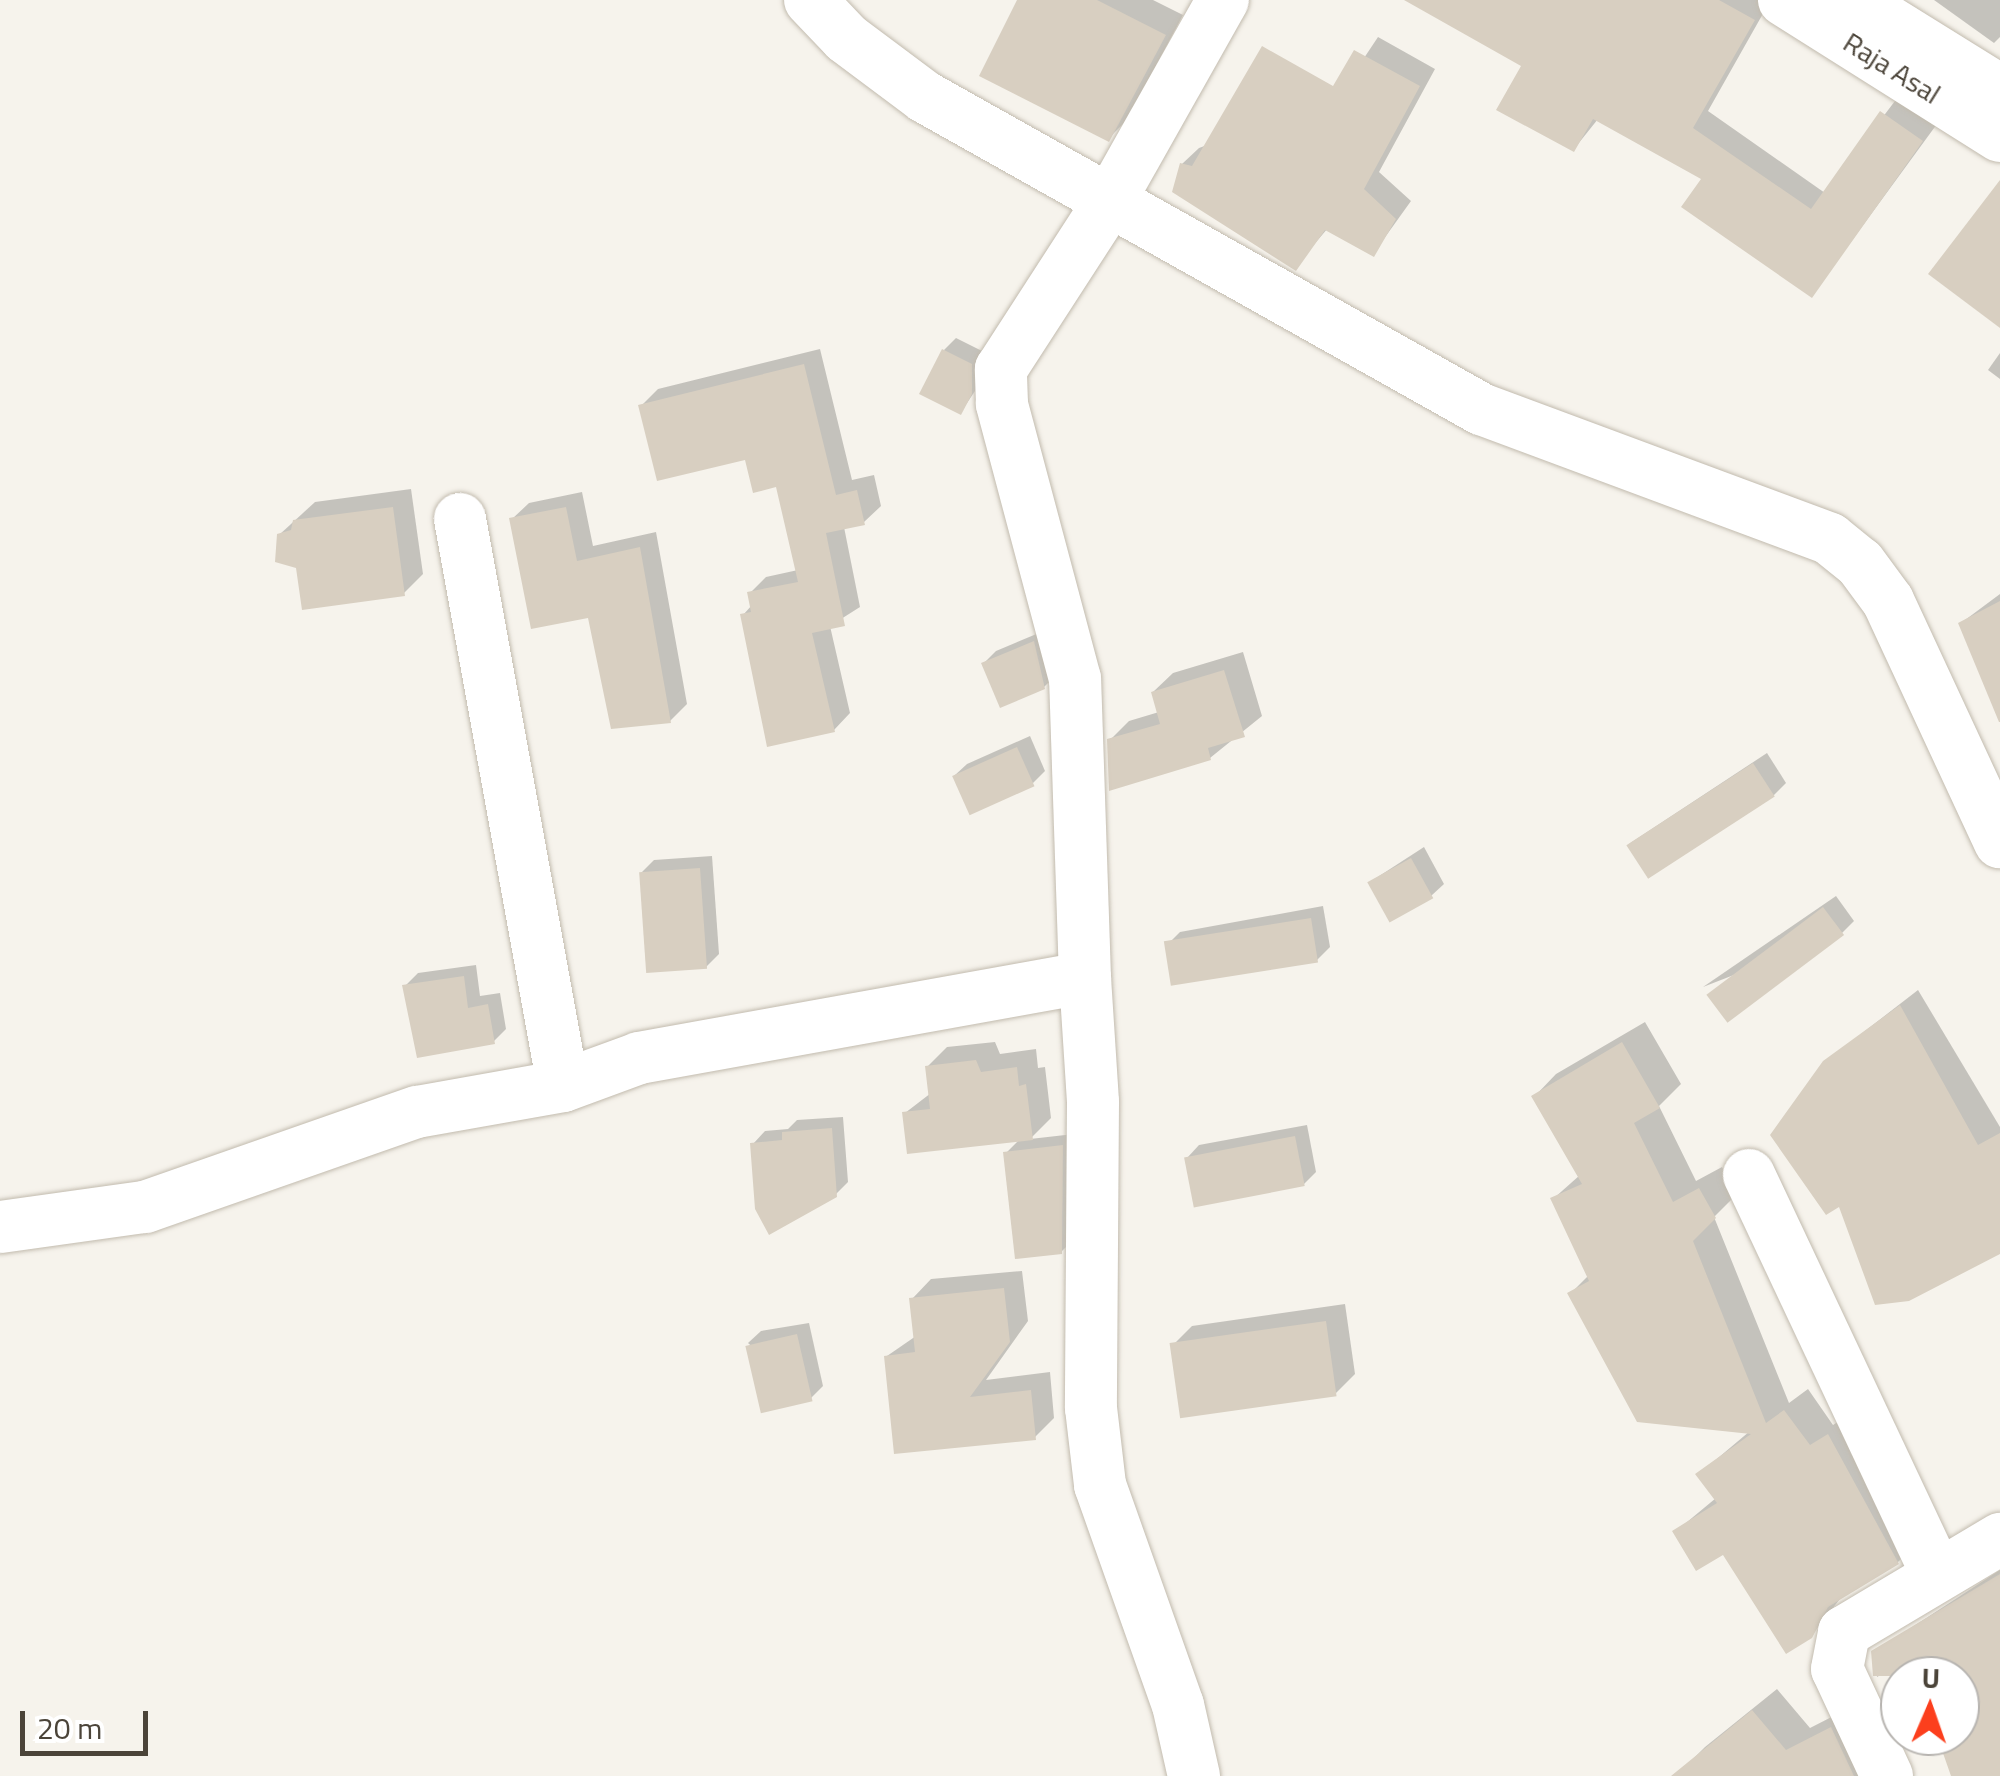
<!DOCTYPE html>
<html>
<head>
<meta charset="utf-8">
<style>
  body { margin:0 }
  #map { position:relative; width:2000px; height:1776px; overflow:hidden; background:#f6f3ec; font-family:"Titillium Web",sans-serif }
  div>[style] { position:absolute }
  .shadow>* { inset:0; background:#0003 }
  .building>* { inset:0; background:#d8cfc1; transform-origin:0 0 }
  .roads { filter:drop-shadow(0 0 2px #c2bbae) drop-shadow(0 0 2px #c2bbae) }
  .minor>* { height:52px; margin:-26px; padding:0 26px; transform-origin:26px; border-radius:26px; background:#fff }
  span { translate:-50% -50%; white-space:nowrap; text-align:center; line-height:1.15; -webkit-text-stroke:8px #fff; paint-order:stroke }
  .street-label { font-size:28px; color:#4b4439 }
  .north { position:absolute; left:1880px; top:1656px; width:100px; height:100px; box-sizing:border-box; background:#fff; border:2px solid #b7b4b0; border-radius:50%; rotate:2deg; font-size:28px; font-weight:700; line-height:40px; text-align:center; color:#4b4439 }
  .north::after { content:''; display:block; margin:auto; width:35px; height:45px; background:#fc3f1d; clip-path:polygon(50% 0,100% 100%,50% 72%,0 100%) }
  .scale { position:absolute; left:20px; top:1711px; width:128px; height:45px; box-sizing:border-box; border:5px solid #4b4439; border-top:0; padding-left:12px; font-size:30px; line-height:35px; white-space:nowrap; color:#4b4439; -webkit-text-stroke:8px #fff; paint-order:stroke }
</style>
</head>
<body>
<div id="map">
  <div class="shadow">
    <i style="clip-path:polygon(1020px 0,1153px 0,1183px 15px,1127px 120px,1108px 139px)"></i>
    <i style="clip-path:polygon(1409px 0,1763px 0,1769px 3px,1708px 111px,1825px 193px,1898px 97px,1937px 124px,1812px 295px,1705px 178px,1598px 119px,1574px 149px,1524px 65px)"></i>
    <i style="clip-path:polygon(1934px 0,2000px 0,2000px 37px,1994px 43px)"></i>
    <i style="clip-path:polygon(1378px 37px,1435px 69px,1379px 172px,1411px 201px,1373px 254px,1328px 228px,1295px 267px,1182px 164px,1199px 148px,1338px 97px)"></i>
    <i style="clip-path:polygon(956px 338px,984px 352px,983px 379px,961px 412px,944px 350px)"></i>
    <i style="clip-path:polygon(820px 349px,852px 480px,874px 475px,881px 506px,864px 522px,844px 527px,860px 607px,830px 626px,850px 713px,834px 730px,743px 615px,752px 605px,750px 593px,766px 577px,798px 570px,778px 484px,746px 456px,641px 406px,658px 389px)"></i>
    <i style="clip-path:polygon(2000px 353px,2000px 379px,1988px 370px)"></i>
    <i style="clip-path:polygon(411px 489px,423px 574px,404px 593px,298px 566px,279px 535px,315px 502px)"></i>
    <i style="clip-path:polygon(582px 492px,593px 546px,656px 532px,687px 704px,670px 721px,512px 519px,529px 503px)"></i>
    <i style="clip-path:polygon(2000px 594px,2000px 678px,1961px 623px)"></i>
    <i style="clip-path:polygon(1046px 630px,1057px 674px,1044px 687px,984px 663px,996px 651px)"></i>
    <i style="clip-path:polygon(1243px 652px,1262px 716px,1210px 758px,1110px 740px,1129px 721px,1159px 712px,1153px 692px,1173px 673px)"></i>
    <i style="clip-path:polygon(1030px 736px,1045px 771px,1033px 783px,954px 776px,967px 764px)"></i>
    <i style="clip-path:polygon(1767px 753px,1786px 783px,1774px 795px,1629px 844px)"></i>
    <i style="clip-path:polygon(1424px 847px,1444px 884px,1431px 896px,1370px 882px)"></i>
    <i style="clip-path:polygon(712px 856px,719px 954px,706px 967px,641px 873px,654px 860px)"></i>
    <i style="clip-path:polygon(1836px 896px,1854px 921px,1842px 933px,1703px 987px)"></i>
    <i style="clip-path:polygon(1323px 906px,1330px 947px,1317px 960px,1167px 945px,1180px 932px)"></i>
    <i style="clip-path:polygon(476px 965px,480px 996px,500px 993px,506px 1029px,494px 1041px,405px 986px,418px 973px)"></i>
    <i style="clip-path:polygon(1918px 990px,2000px 1127px,2000px 1249px,1825px 1062px)"></i>
    <i style="clip-path:polygon(1645px 1022px,1681px 1084px,1659px 1106px,1696px 1181px,1722px 1167px,1737px 1194px,1714px 1217px,1789px 1403px,1808px 1389px,1833px 1425px,1851px 1413px,1920px 1540px,1898px 1562px,1843px 1595px,1811px 1636px,1724px 1551px,1675px 1532px,1716px 1498px,1699px 1474px,1750px 1431px,1570px 1294px,1589px 1275px,1553px 1199px,1580px 1175px,1534px 1097px,1556px 1074px)"></i>
    <i style="clip-path:polygon(995px 1042px,1000px 1054px,1036px 1049px,1038px 1068px,1045px 1067px,1051px 1118px,1030px 1139px,1074px 1134px,1074px 1239px,1061px 1252px,1006px 1153px,1020px 1139px,905px 1113px,931px 1093px,928px 1066px,947px 1047px)"></i>
    <i style="clip-path:polygon(843px 1117px,848px 1182px,835px 1195px,753px 1144px,765px 1131px,788px 1129px,797px 1120px)"></i>
    <i style="clip-path:polygon(1307px 1125px,1316px 1172px,1304px 1184px,1187px 1158px,1199px 1145px)"></i>
    <i style="clip-path:polygon(1022px 1271px,1028px 1321px,986px 1380px,1050px 1372px,1054px 1418px,1035px 1437px,887px 1356px,916px 1336px,912px 1299px,931px 1279px)"></i>
    <i style="clip-path:polygon(1345px 1304px,1355px 1374px,1336px 1393px,1173px 1345px,1192px 1326px)"></i>
    <i style="clip-path:polygon(809px 1323px,823px 1386px,810px 1399px,748px 1343px,761px 1331px)"></i>
    <i style="clip-path:polygon(2000px 1570px,2000px 1776px,1954px 1776px,1940px 1736px,1960px 1736px,1960px 1676px,1908px 1676px,1900px 1664px,1877px 1677px,1874px 1652px)"></i>
    <i style="clip-path:polygon(1777px 1689px,1810px 1728px,1855px 1705px,1898px 1776px,1686px 1776px,1681px 1771px,1705px 1747px)"></i>
  </div>
  <div class="building">
    <i style="clip-path:polygon(1017px 0,1097px 0,1166px 35px,1109px 142px,979px 76px)"></i>
    <i style="clip-path:polygon(1404px 0,1719px 0,1755px 20px,1693px 128px,1811px 209px,1880px 111px,1923px 141px,1812px 298px,1681px 207px,1701px 179px,1593px 119px,1574px 152px,1496px 110px,1521px 66px)"></i>
    <i style="clip-path:polygon(1262px 46px,1333px 86px,1354px 50px,1420px 86px,1364px 189px,1396px 219px,1374px 257px,1325px 230px,1296px 271px,1172px 192px,1180px 163px,1192px 166px)"></i>
    <i style="clip-path:polygon(2000px 180px,2000px 328px,1928px 274px)"></i>
    <i style="clip-path:polygon(942px 349px,972px 364px,972px 394px,961px 415px,919px 394px)"></i>
    <i style="clip-path:polygon(804px 364px,836px 495px,857px 490px,865px 525px,826px 533px,845px 626px,812px 633px,835px 732px,767px 747px,740px 614px,751px 612px,747px 592px,798px 582px,776px 487px,753px 493px,745px 460px,657px 481px,638px 405px)"></i>
    <i style="clip-path:polygon(393px 507px,405px 596px,302px 610px,296px 568px,275px 562px,277px 534px,291px 530px,293px 520px)"></i>
    <i style="clip-path:polygon(566px 507px,577px 561px,640px 547px,671px 723px,611px 729px,588px 618px,531px 629px,509px 518px)"></i>
    <i style="clip-path:polygon(2000px 601px,2000px 722px,1999px 722px,1958px 623px)"></i>
    <i style="clip-path:polygon(1034px 641px,1045px 689px,1000px 708px,981px 663px)"></i>
    <i style="clip-path:polygon(1224px 670px,1245px 737px,1208px 748px,1211px 760px,1109px 791px,1107px 739px,1160px 724px,1151px 692px)"></i>
    <i style="left:1017px;top:747px;width:43px;height:71px;rotate:66deg"></i>
    <i style="left:1753px;top:763px;width:40px;height:151px;rotate:57deg"></i>
    <i style="left:1411px;top:858px;width:46px;height:50px;rotate:61deg"></i>
    <i style="left:700px;top:868px;width:101px;height:61px;rotate:86deg"></i>
    <i style="left:1823px;top:907px;width:35px;height:146px;rotate:53deg"></i>
    <i style="left:1311px;top:918px;width:45px;height:149px;rotate:81deg"></i>
    <i style="clip-path:polygon(464px 976px,468px 1008px,488px 1004px,495px 1044px,417px 1058px,402px 985px)"></i>
    <i style="clip-path:polygon(1900px 1005px,1978px 1145px,2000px 1133px,2000px 1254px,1909px 1301px,1875px 1305px,1839px 1207px,1826px 1215px,1770px 1135px,1823px 1061px)"></i>
    <i style="clip-path:polygon(1622px 1042px,1660px 1108px,1634px 1123px,1673px 1202px,1699px 1188px,1716px 1218px,1693px 1241px,1766px 1423px,1784px 1410px,1810px 1445px,1828px 1434px,1899px 1564px,1828px 1607px,1812px 1638px,1786px 1654px,1723px 1555px,1696px 1571px,1672px 1531px,1717px 1503px,1695px 1474px,1751px 1434px,1637px 1422px,1567px 1293px,1589px 1281px,1550px 1198px,1582px 1184px,1531px 1096px)"></i>
    <i style="clip-path:polygon(976px 1060px,981px 1072px,1017px 1067px,1019px 1086px,1026px 1084px,1033px 1140px,907px 1154px,902px 1112px,930px 1109px,925px 1066px)"></i>
    <i style="clip-path:polygon(832px 1128px,837px 1197px,769px 1235px,755px 1209px,750px 1143px,782px 1140px,782px 1132px)"></i>
    <i style="left:1295px;top:1136px;width:51px;height:113px;rotate:79deg"></i>
    <i style="clip-path:polygon(1063px 1145px,1062px 1254px,1015px 1259px,1003px 1152px)"></i>
    <i style="clip-path:polygon(1004px 1288px,1010px 1342px,970px 1397px,1031px 1390px,1036px 1440px,894px 1454px,884px 1356px,915px 1352px,909px 1298px)"></i>
    <i style="left:1326px;top:1321px;width:76px;height:158px;rotate:82deg"></i>
    <i style="left:797px;top:1334px;width:69px;height:53px;rotate:77deg"></i>
    <i style="clip-path:polygon(2000px 1574px,2000px 1776px,1951px 1776px,1937px 1736px,1960px 1736px,1960px 1676px,1873px 1676px,1871px 1651px)"></i>
    <i style="clip-path:polygon(1752px 1710px,1786px 1750px,1831px 1727px,1854px 1776px,1671px 1776px)"></i>
  </div>
  <div class="roads">
    <div class="minor">
      <i style="left:810px;top:0;width:52px;rotate:46.5deg"></i>
      <i style="left:846px;top:38px;width:99px;rotate:36.8deg"></i>
      <i style="left:925px;top:97px;width:638px;rotate:29.3deg"></i>
      <i style="left:1481px;top:409px;width:372px;rotate:20.4deg"></i>
      <i style="left:1830px;top:539px;width:38px;rotate:39deg"></i>
      <i style="left:1860px;top:563px;width:47px;rotate:53.6deg"></i>
      <i style="left:1888px;top:601px;width:266px;rotate:65.1deg"></i>
      <i style="left:1784px;top:0;width:255px;rotate:32.2deg"></i>
      <i style="left:1854px;top:0;width:172px;rotate:31.9deg"></i>
      <i style="left:460px;top:519px;width:576px;rotate:79.7deg"></i>
      <i style="left:1085px;top:978px;width:299px;rotate:-91.9deg"></i>
      <i style="left:1075px;top:679px;width:285px;rotate:-104.9deg"></i>
      <i style="left:1002px;top:404px;width:35px;rotate:-92deg"></i>
      <i style="left:1001px;top:369px;width:199px;rotate:-57.1deg"></i>
      <i style="left:1109px;top:202px;width:232px;rotate:-60.6deg"></i>
      <i style="left:1749px;top:1175px;width:441px;rotate:64.8deg"></i>
      <i style="left:0;top:1227px;width:146px;rotate:-7.9deg"></i>
      <i style="left:145px;top:1207px;width:288px;rotate:-19.3deg"></i>
      <i style="left:417px;top:1112px;width:148px;rotate:-10.1deg"></i>
      <i style="left:563px;top:1086px;width:81px;rotate:-20.2deg"></i>
      <i style="left:639px;top:1058px;width:453px;rotate:-10.2deg"></i>
      <i style="left:1085px;top:978px;width:124px;rotate:86.3deg"></i>
      <i style="left:1093px;top:1102px;width:306px;rotate:90.4deg"></i>
      <i style="left:1091px;top:1408px;width:78px;rotate:83.3deg"></i>
      <i style="left:1100px;top:1485px;width:233px;rotate:70.5deg"></i>
      <i style="left:1178px;top:1705px;width:73px;rotate:77.3deg"></i>
      <i style="left:1887px;top:1776px;width:118px;rotate:-115deg"></i>
      <i style="left:1837px;top:1669px;width:38px;rotate:-79deg"></i>
      <i style="left:1844px;top:1632px;width:182px;rotate:-30.8deg"></i>
    </div>
  </div>
  <div class="street-label">
    <span style="left:1892px;top:68px;rotate:32deg">Raja Asal</span>
  </div>
  <div class="north">U</div>
  <div class="scale">20 m</div>
</div>
</body>
</html>
